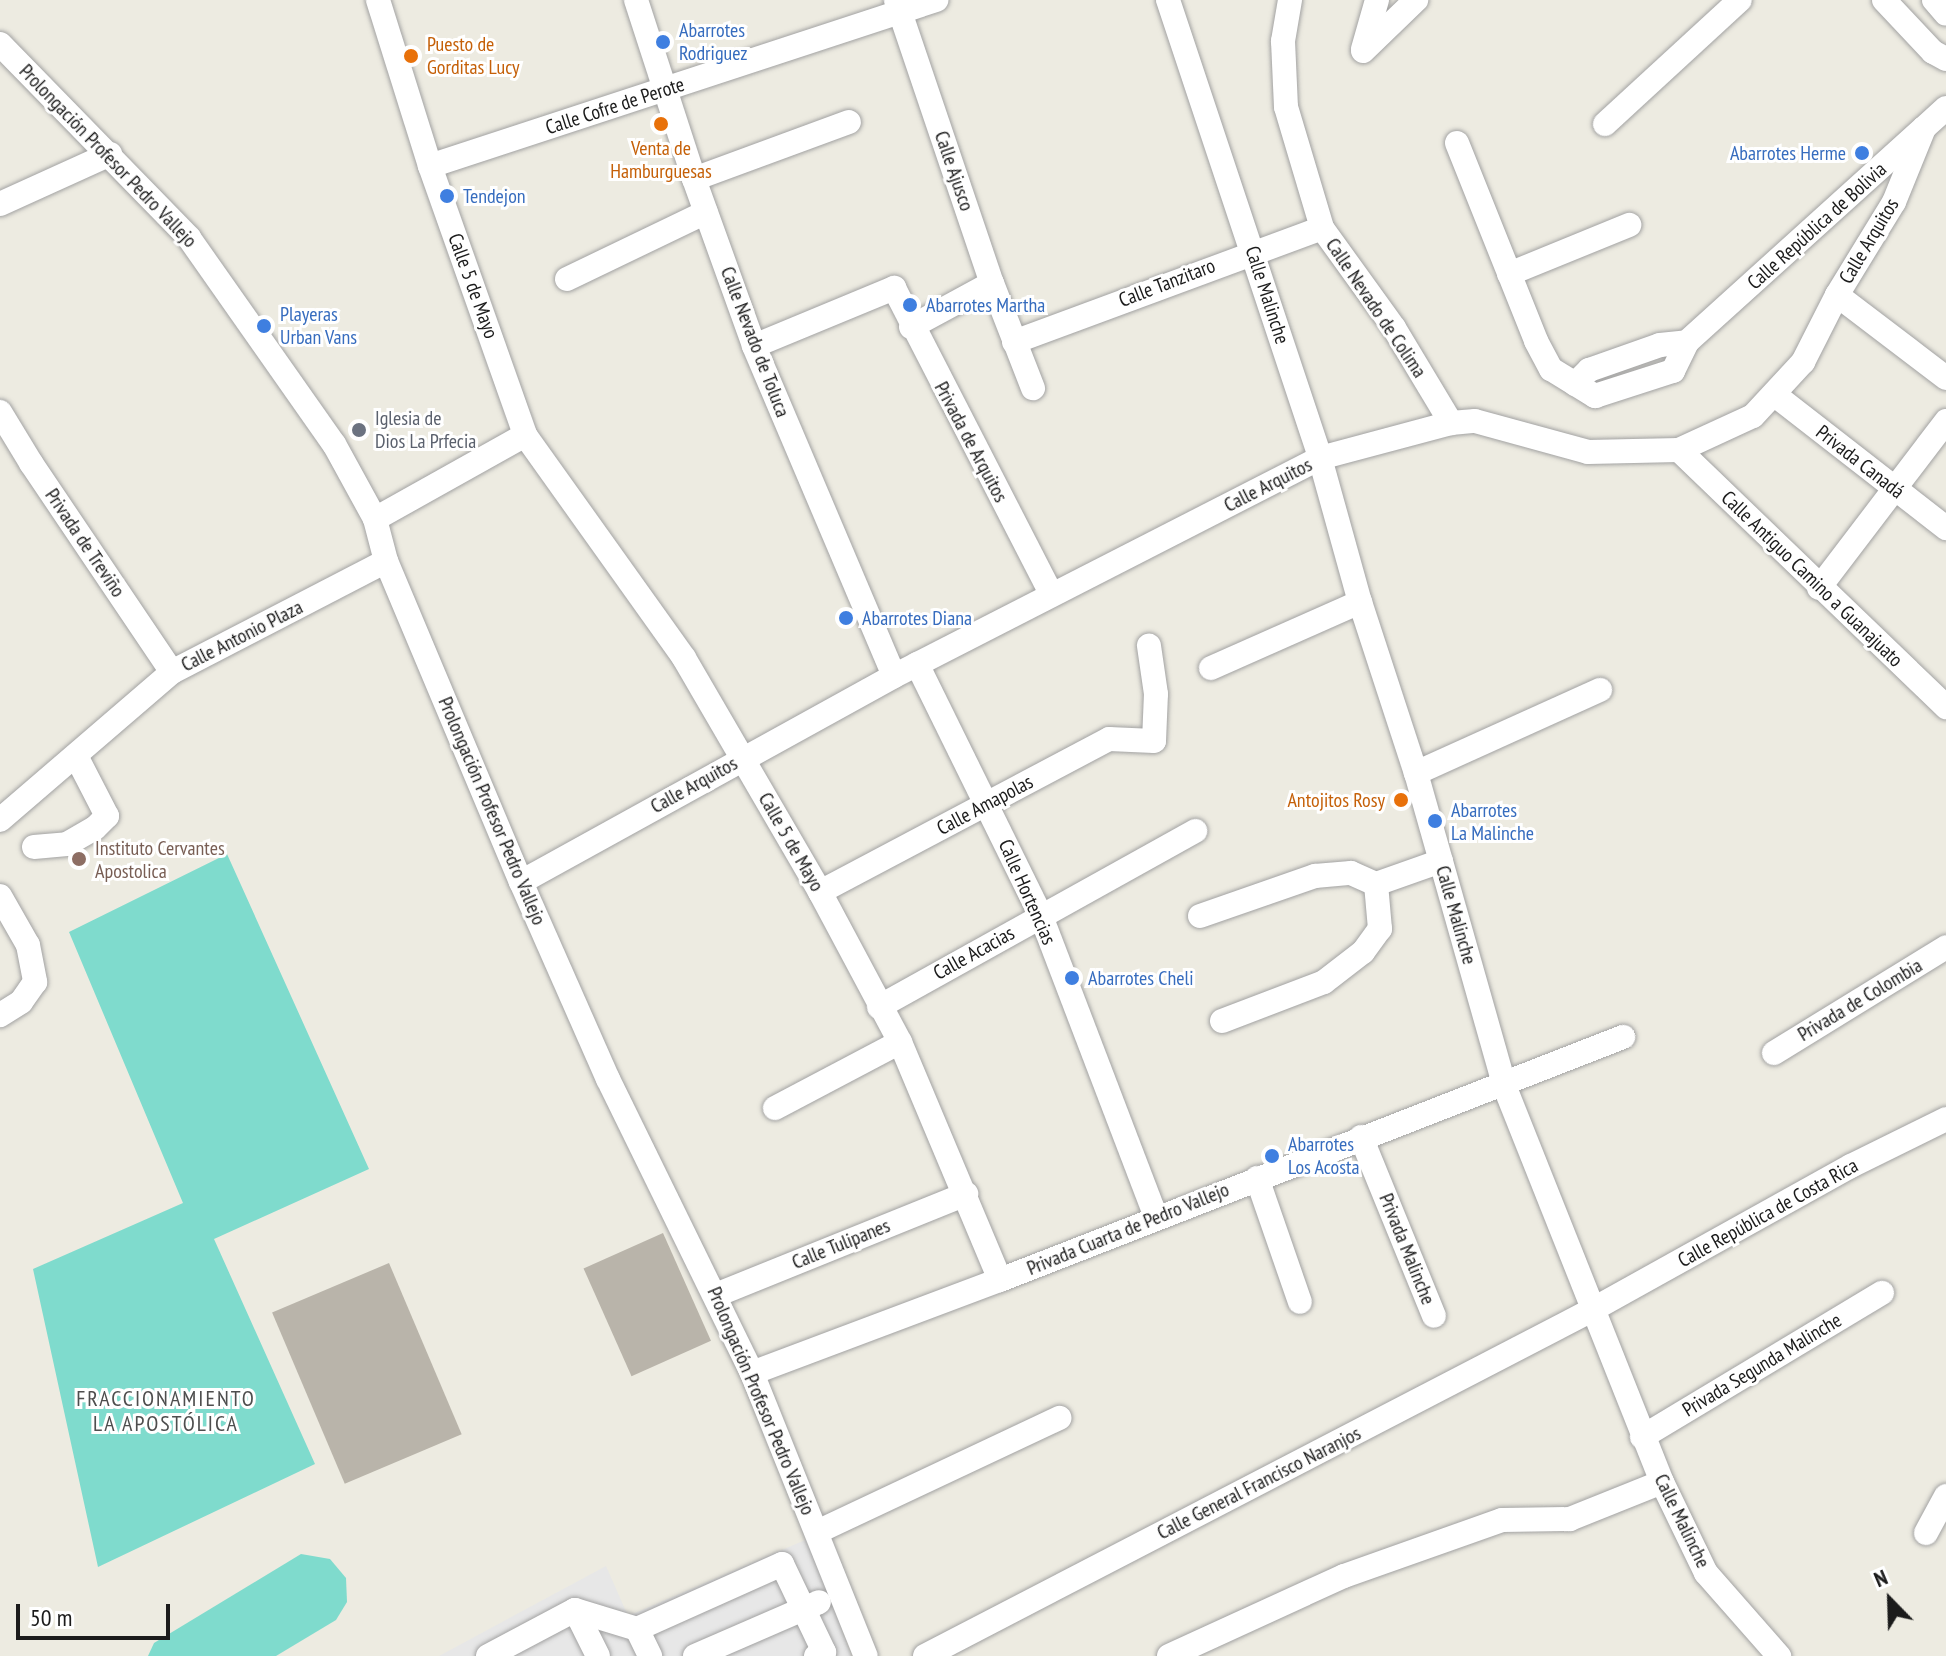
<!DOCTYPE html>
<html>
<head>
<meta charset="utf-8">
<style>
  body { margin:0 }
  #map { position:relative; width:1946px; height:1656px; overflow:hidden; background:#edebe1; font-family:"PT Sans Narrow",sans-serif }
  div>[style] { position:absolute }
  .pitch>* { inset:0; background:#7fdbcd }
  .parking>* { inset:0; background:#e7e7e7 }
  .building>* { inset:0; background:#b9b4aa; transform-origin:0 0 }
  .roads { filter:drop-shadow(0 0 2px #a2a2a2) drop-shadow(0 0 2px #a2a2a2) }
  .minor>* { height:24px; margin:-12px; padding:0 12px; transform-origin:12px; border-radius:12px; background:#fff }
  .dots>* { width:22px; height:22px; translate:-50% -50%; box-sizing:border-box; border:4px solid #fff; border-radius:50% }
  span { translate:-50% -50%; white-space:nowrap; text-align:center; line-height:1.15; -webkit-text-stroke:6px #fff; paint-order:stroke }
  .shop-label { font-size:20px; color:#366cbe }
  .left { translate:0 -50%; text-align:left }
  .right { translate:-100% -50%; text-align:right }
  .food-label { font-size:20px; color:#c56008 }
  .street-label { font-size:20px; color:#1b1b1b }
  .worship-label { font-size:20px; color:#5b616d }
  .education-label { font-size:20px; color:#785e54 }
  .neighbourhood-label { font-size:22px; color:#4e4e4e; letter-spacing:2px }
  .north { position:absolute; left:1850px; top:1560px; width:80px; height:80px; -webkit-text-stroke:6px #fff; paint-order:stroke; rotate:337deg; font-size:22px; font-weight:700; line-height:32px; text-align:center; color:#1b1b1b }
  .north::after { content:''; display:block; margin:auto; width:28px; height:36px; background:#1b1b1b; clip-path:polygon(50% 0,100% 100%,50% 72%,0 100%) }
  .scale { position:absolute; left:16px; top:1604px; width:154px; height:36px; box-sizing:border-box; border:4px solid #1b1b1b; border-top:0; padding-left:10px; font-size:24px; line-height:28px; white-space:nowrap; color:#1b1b1b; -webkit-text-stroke:6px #fff; paint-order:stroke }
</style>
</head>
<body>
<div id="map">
  <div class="pitch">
    <i style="clip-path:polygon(227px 854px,369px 1169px,214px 1239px,315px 1464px,98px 1567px,33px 1269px,183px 1203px,69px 932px)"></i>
    <i style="clip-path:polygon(301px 1554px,330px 1559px,346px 1578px,347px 1602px,336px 1620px,276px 1656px,148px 1656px,154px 1643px)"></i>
  </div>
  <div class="parking">
    <i style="clip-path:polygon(810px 1538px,851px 1656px,439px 1656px,606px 1566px,628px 1616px)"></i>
  </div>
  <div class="building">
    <i style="left:663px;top:1233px;width:118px;height:87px;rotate:66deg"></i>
    <i style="left:389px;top:1263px;width:186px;height:127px;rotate:67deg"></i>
  </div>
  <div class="roads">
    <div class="minor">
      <i style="left:378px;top:0;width:174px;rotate:72.6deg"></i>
      <i style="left:430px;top:166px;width:285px;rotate:70.5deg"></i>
      <i style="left:525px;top:435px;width:274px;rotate:54.5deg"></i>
      <i style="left:684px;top:658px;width:271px;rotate:59.8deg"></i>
      <i style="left:820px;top:892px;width:170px;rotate:61.9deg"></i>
      <i style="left:900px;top:1042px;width:258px;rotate:67.2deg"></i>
      <i style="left:636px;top:0;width:188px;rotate:72deg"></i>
      <i style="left:694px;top:179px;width:177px;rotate:70.2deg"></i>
      <i style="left:754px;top:346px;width:358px;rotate:67deg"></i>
      <i style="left:896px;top:0;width:299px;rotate:71.3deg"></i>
      <i style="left:992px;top:283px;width:113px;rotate:68.7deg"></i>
      <i style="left:1168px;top:0;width:483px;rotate:71.6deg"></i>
      <i style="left:1320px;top:458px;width:149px;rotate:74.5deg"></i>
      <i style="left:1360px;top:602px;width:180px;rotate:71.9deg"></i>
      <i style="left:1416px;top:773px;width:324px;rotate:74.2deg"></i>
      <i style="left:1504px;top:1085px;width:427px;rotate:68.3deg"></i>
      <i style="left:1662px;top:1482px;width:101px;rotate:64.2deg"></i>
      <i style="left:1706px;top:1573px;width:111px;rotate:48.7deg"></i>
      <i style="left:1290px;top:0;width:42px;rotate:99.7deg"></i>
      <i style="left:1283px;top:41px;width:66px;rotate:87.4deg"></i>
      <i style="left:1286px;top:107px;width:126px;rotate:73.4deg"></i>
      <i style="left:1322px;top:228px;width:123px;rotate:54.2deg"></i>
      <i style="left:1394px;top:328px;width:111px;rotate:59deg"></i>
      <i style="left:1884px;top:0;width:71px;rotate:46.7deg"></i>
      <i style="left:1933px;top:52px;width:15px;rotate:28deg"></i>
      <i style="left:1934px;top:0;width:18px;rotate:49deg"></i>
      <i style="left:0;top:44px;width:271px;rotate:45.7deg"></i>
      <i style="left:189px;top:238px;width:252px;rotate:54.9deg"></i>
      <i style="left:334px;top:444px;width:85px;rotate:61.3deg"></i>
      <i style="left:375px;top:519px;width:43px;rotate:75.3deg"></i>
      <i style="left:386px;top:561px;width:348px;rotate:67.2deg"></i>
      <i style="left:521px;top:882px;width:215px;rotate:66.2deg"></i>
      <i style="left:608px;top:1079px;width:327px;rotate:63.9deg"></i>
      <i style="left:752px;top:1373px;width:305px;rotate:68.1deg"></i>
      <i style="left:1363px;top:49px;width:51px;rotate:-74.1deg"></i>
      <i style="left:1363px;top:51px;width:74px;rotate:-43.9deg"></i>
      <i style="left:1605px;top:124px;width:183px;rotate:-42.6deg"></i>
      <i style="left:1457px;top:143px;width:213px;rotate:68.2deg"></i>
      <i style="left:1536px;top:341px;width:32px;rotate:62deg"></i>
      <i style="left:1551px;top:369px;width:52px;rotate:31.5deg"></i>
      <i style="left:1595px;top:396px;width:82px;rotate:-17.8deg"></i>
      <i style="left:1673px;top:371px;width:32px;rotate:-64deg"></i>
      <i style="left:1687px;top:342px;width:349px;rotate:-42.1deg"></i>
      <i style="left:430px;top:166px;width:533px;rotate:-18.16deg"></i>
      <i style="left:694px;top:179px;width:165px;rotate:-20.2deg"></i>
      <i style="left:0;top:204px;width:121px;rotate:-24.4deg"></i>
      <i style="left:1509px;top:274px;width:130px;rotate:-22.2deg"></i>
      <i style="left:567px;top:279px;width:154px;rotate:-25.7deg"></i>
      <i style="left:1837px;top:295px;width:137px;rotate:37.3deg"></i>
      <i style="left:911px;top:327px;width:92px;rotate:-28.5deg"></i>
      <i style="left:1014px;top:342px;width:328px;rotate:-20.3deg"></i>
      <i style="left:754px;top:346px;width:152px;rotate:-22.5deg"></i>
      <i style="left:894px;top:288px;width:344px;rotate:62.8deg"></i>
      <i style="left:1575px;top:384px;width:20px;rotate:-45deg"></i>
      <i style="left:1589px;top:370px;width:75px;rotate:-19.4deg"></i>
      <i style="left:1660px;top:345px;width:27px;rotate:-6deg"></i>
      <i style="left:1775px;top:395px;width:217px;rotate:37.9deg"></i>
      <i style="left:0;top:412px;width:60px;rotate:58.7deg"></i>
      <i style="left:31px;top:463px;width:252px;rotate:56deg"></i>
      <i style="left:1679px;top:450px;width:371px;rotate:43.9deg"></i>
      <i style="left:375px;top:519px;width:172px;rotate:-29.2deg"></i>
      <i style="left:1819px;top:588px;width:210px;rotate:-52.7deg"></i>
      <i style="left:917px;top:664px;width:281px;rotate:63.8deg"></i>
      <i style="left:1041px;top:916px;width:322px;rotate:69.1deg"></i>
      <i style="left:1211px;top:668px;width:163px;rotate:-23.9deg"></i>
      <i style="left:1416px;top:773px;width:202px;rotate:-24.3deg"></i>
      <i style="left:0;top:820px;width:227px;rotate:-40.7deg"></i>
      <i style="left:172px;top:672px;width:241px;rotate:-27.4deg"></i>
      <i style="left:34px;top:847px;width:33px;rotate:-5deg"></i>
      <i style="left:67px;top:844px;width:32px;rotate:-30deg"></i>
      <i style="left:95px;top:828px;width:17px;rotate:-45deg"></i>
      <i style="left:107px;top:816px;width:68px;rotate:-117.3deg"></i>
      <i style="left:521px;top:882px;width:426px;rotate:-28.9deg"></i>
      <i style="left:894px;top:676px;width:479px;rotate:-27.1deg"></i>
      <i style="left:1320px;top:458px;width:136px;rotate:-15deg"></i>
      <i style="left:1451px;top:423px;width:24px;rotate:-5deg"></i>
      <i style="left:1475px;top:421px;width:117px;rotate:15.3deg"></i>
      <i style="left:1588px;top:452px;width:91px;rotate:-1.3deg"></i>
      <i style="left:1679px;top:450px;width:81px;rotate:-24.7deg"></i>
      <i style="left:1753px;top:416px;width:74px;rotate:-47.2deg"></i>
      <i style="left:1803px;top:362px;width:75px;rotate:-63.1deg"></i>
      <i style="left:1837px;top:295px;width:109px;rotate:-58.5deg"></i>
      <i style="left:1894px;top:202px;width:80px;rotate:-67.9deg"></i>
      <i style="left:820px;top:892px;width:327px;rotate:-27.9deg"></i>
      <i style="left:1109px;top:739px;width:45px;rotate:2.5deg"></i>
      <i style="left:1154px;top:741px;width:47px;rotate:-87.6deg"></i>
      <i style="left:1156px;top:694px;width:49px;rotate:-98.3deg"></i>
      <i style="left:0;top:896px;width:56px;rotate:60.3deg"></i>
      <i style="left:28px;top:945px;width:38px;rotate:79deg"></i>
      <i style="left:35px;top:982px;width:24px;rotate:125deg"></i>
      <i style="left:21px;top:1002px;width:25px;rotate:148deg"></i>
      <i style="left:1200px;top:916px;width:122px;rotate:-19.2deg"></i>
      <i style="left:1315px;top:876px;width:36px;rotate:-5deg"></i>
      <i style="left:1351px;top:873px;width:27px;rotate:24deg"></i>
      <i style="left:1376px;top:884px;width:69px;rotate:-19.5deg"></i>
      <i style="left:879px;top:1007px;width:362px;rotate:-29.1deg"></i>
      <i style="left:1222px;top:1021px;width:109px;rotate:-20.9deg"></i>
      <i style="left:1324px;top:982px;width:49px;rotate:-37.6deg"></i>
      <i style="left:1363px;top:952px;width:29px;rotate:-54deg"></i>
      <i style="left:1380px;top:929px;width:45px;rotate:-95.1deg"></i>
      <i style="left:1774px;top:1053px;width:202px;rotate:-31.6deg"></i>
      <i style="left:775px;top:1108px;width:141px;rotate:-27.8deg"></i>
      <i style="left:1361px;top:1137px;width:193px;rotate:67.8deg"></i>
      <i style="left:1257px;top:1178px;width:131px;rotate:70.9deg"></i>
      <i style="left:716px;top:1295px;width:270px;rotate:-22deg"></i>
      <i style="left:752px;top:1373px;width:265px;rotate:-20.6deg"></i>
      <i style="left:1000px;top:1280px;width:669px;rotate:-21.31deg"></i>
      <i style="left:1642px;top:1437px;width:280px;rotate:-31deg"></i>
      <i style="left:817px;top:1532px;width:268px;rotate:-25.2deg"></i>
      <i style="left:1926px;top:1533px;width:42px;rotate:-61.6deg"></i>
      <i style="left:575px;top:1610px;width:51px;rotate:63.4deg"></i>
      <i style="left:637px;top:1629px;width:159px;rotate:-24.1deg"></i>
      <i style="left:782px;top:1564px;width:98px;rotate:64.5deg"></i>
      <i style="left:824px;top:1652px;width:9px;rotate:153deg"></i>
      <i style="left:488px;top:1656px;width:98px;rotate:-27.9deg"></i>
      <i style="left:575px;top:1610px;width:65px;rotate:17deg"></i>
      <i style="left:637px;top:1629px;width:30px;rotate:64deg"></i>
      <i style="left:695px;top:1656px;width:135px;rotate:-23.5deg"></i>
      <i style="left:925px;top:1656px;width:751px;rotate:-27.42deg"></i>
      <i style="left:1592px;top:1310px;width:296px;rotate:-29.1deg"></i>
      <i style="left:1851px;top:1166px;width:106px;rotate:-26.3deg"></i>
      <i style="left:1169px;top:1656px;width:192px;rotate:-24.6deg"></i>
      <i style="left:1344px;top:1576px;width:168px;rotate:-19.5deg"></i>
      <i style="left:1502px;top:1520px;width:68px;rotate:-0.8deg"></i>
      <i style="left:1570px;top:1519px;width:99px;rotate:-21.9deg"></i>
    </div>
  </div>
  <div class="dots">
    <i style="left:663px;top:42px;background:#3f7fe0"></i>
    <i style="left:411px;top:56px;background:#e8710a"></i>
    <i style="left:661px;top:124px;background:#e8710a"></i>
    <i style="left:1862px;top:153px;background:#3f7fe0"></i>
    <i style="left:447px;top:196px;background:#3f7fe0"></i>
    <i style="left:910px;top:305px;background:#3f7fe0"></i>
    <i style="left:264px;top:326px;background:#3f7fe0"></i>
    <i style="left:359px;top:430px;background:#6b7280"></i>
    <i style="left:846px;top:618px;background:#3f7fe0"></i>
    <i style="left:1401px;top:800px;background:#e8710a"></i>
    <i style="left:1435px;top:821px;background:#3f7fe0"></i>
    <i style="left:79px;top:859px;background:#8d6e63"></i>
    <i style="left:1072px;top:978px;background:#3f7fe0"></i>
    <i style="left:1272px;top:1156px;background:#3f7fe0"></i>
  </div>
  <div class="shop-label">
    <span class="left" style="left:679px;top:42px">Abarrotes<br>Rodriguez</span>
    <span class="right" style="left:1846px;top:153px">Abarrotes Herme</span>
    <span class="left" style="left:463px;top:196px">Tendejon</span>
    <span class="left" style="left:926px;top:305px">Abarrotes Martha</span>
    <span class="left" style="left:280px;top:326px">Playeras<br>Urban Vans</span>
    <span class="left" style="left:862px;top:618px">Abarrotes Diana</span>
    <span class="left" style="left:1451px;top:822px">Abarrotes<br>La Malinche</span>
    <span class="left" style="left:1088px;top:978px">Abarrotes Cheli</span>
    <span class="left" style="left:1288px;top:1156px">Abarrotes<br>Los Acosta</span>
  </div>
  <div class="food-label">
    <span class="left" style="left:427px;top:56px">Puesto de<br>Gorditas Lucy</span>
    <span style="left:661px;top:160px">Venta de<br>Hamburguesas</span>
    <span class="right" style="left:1385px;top:800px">Antojitos Rosy</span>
  </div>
  <div class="street-label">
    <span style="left:615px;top:106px;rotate:-18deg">Calle Cofre de Perote</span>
    <span style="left:108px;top:156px;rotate:46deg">Prolongación Profesor Pedro Vallejo</span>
    <span style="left:954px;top:171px;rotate:71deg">Calle Ajusco</span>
    <span style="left:1817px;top:226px;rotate:-42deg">Calle República de Bolivia</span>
    <span style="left:1869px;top:241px;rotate:-59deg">Calle Arquitos</span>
    <span style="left:1167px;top:283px;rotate:-21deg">Calle Tanzitaro</span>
    <span style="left:473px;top:286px;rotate:70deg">Calle 5 de Mayo</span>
    <span style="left:1267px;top:295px;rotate:72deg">Calle Malinche</span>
    <span style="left:1376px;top:308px;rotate:56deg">Calle Nevado de Colima</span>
    <span style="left:755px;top:342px;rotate:69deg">Calle Nevado de Toluca</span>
    <span style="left:971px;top:442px;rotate:62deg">Privada de Arquitos</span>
    <span style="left:1860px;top:462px;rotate:38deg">Privada Canadá</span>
    <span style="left:1268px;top:485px;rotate:-27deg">Calle Arquitos</span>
    <span style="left:85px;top:543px;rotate:56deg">Privada de Treviño</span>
    <span style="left:1812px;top:579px;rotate:44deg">Calle Antiguo Camino a Guanajuato</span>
    <span style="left:242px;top:636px;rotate:-27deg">Calle Antonio Plaza</span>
    <span style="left:694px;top:785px;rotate:-29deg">Calle Arquitos</span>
    <span style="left:985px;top:805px;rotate:-28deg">Calle Amapolas</span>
    <span style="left:492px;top:811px;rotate:67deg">Prolongación Profesor Pedro Vallejo</span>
    <span style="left:791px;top:842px;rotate:60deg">Calle 5 de Mayo</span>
    <span style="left:1027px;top:892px;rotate:66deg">Calle Hortencias</span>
    <span style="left:1456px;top:915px;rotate:74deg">Calle Malinche</span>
    <span style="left:974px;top:953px;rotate:-29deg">Calle Acacias</span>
    <span style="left:1860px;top:1000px;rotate:-31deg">Privada de Colombia</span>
    <span style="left:1768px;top:1213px;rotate:-29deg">Calle República de Costa Rica</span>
    <span style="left:1128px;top:1229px;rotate:-22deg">Privada Cuarta de Pedro Vallejo</span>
    <span style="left:841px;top:1244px;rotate:-22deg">Calle Tulipanes</span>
    <span style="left:1407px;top:1249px;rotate:68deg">Privada Malinche</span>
    <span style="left:1762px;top:1365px;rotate:-31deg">Privada Segunda Malinche</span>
    <span style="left:761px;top:1401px;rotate:67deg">Prolongación Profesor Pedro Vallejo</span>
    <span style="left:1259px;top:1483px;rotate:-27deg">Calle General Francisco Naranjos</span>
    <span style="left:1682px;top:1521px;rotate:64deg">Calle Malinche</span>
  </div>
  <div class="worship-label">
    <span class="left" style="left:375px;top:430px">Iglesia de<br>Dios La Prfecia</span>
  </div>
  <div class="education-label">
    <span class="left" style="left:95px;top:860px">Instituto Cervantes<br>Apostolica</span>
  </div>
  <div class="neighbourhood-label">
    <span style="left:166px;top:1411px">FRACCIONAMIENTO<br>LA APOSTÓLICA</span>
  </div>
  <div class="north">N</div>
  <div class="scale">50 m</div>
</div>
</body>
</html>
